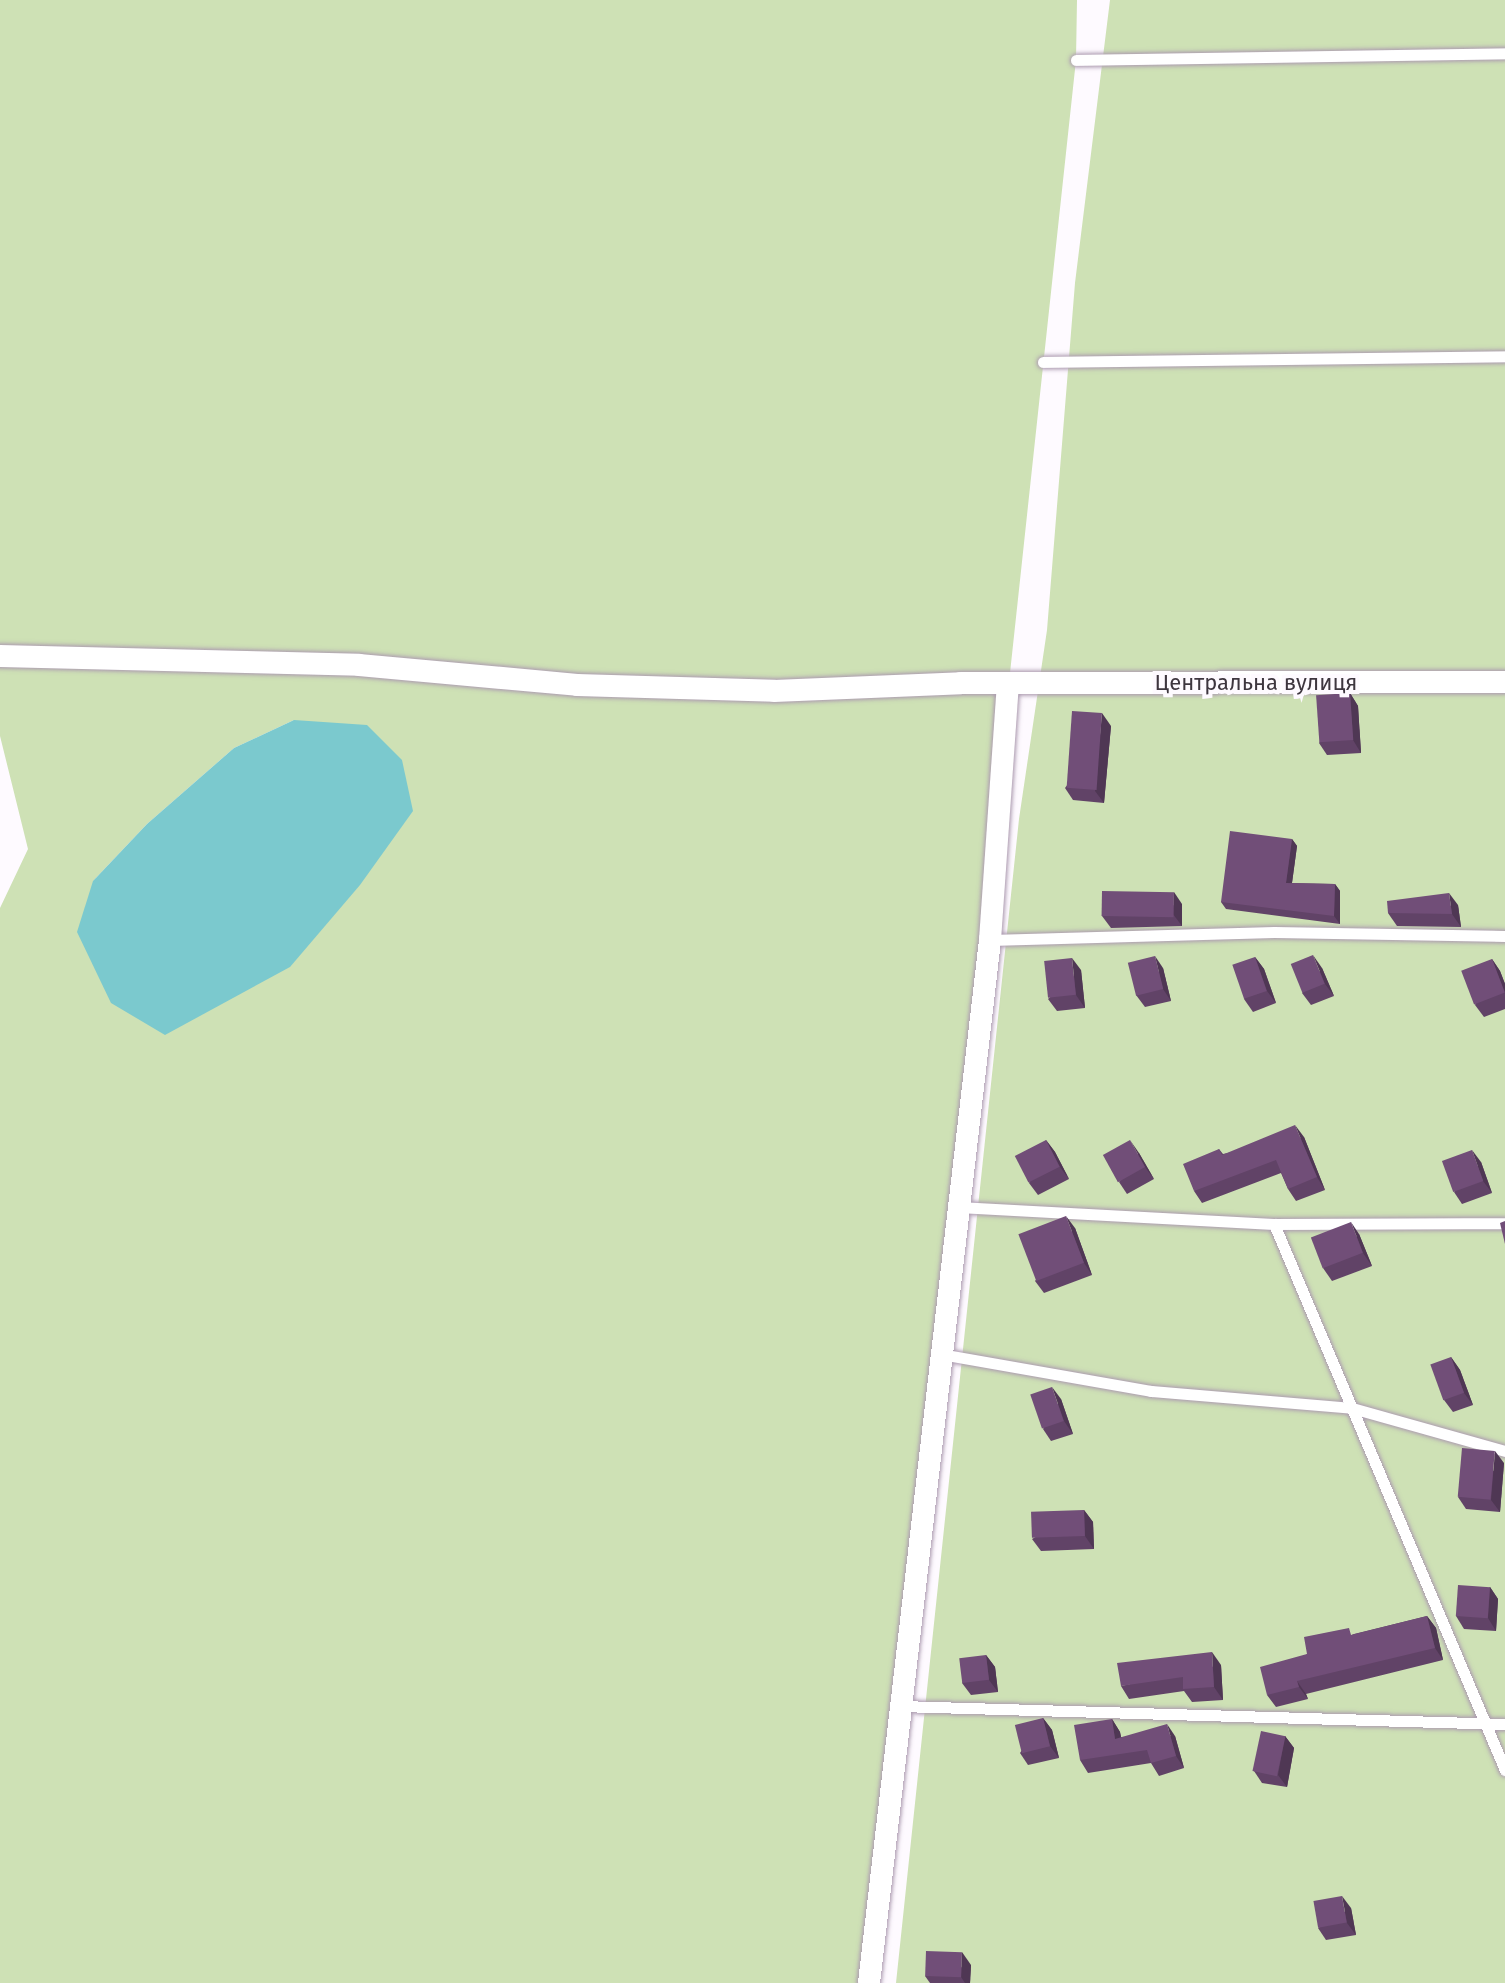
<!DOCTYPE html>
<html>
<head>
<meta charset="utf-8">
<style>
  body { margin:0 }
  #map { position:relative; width:1505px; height:1983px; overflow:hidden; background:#fefaff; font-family:"Fira Sans",sans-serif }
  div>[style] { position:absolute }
  .green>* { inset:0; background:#cee1b5 }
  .water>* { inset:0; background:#7bc9ce }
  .roads { filter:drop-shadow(0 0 2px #ac9bb0) drop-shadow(0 0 2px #ac9bb0) }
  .lane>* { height:11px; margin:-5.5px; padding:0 5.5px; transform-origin:5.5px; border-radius:5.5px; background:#fff }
  .street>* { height:22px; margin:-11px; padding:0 11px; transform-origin:11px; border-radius:11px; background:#fff }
  .wall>* { inset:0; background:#614367 }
  .shaded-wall>* { inset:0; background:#4f3754 }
  .building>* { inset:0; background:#714e78; transform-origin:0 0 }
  span { translate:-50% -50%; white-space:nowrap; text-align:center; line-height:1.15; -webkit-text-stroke:8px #fefaff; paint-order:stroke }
  .street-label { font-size:22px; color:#3e363f }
</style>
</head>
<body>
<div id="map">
  <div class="green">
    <i style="clip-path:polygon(evenodd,0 0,1077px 0,1076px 60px,869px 1983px,0 1983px,0 908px,28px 849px,0 736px,0 0,294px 720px,93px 881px,147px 824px,234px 748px,294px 720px)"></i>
    <i style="clip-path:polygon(1110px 0,1505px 0,1505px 1983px,896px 1983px,1019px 819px,1047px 630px,1075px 283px)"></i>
  </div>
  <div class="water">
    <i style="clip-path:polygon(294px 720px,367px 725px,402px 760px,413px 811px,360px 885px,290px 967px,165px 1035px,111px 1003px,77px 932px,93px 881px,147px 824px,234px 748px)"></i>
  </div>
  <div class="roads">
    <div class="lane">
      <i style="left:1076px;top:60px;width:429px;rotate:-0.9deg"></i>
      <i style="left:1043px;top:362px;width:462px;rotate:-0.7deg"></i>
      <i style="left:990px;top:940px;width:284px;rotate:-1.6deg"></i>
      <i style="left:1274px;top:932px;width:231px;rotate:1deg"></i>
      <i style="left:958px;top:1207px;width:316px;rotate:3.1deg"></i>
      <i style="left:1274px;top:1224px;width:231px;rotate:-0.2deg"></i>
      <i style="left:1274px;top:1224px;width:593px;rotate:67.07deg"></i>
      <i style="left:941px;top:1354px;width:213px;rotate:10deg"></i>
      <i style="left:1151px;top:1391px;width:202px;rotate:4.8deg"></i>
      <i style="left:1352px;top:1408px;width:159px;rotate:15.7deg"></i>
      <i style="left:900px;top:1706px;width:605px;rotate:1.7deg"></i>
    </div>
    <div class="street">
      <i style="left:0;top:656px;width:359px;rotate:1.4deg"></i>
      <i style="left:359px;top:665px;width:219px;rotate:5.2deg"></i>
      <i style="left:577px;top:685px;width:197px;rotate:1.7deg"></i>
      <i style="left:774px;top:691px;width:187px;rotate:-2.4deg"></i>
      <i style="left:961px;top:683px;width:544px;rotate:-0.11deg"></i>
      <i style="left:869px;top:1983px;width:1050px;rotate:-83.38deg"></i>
      <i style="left:990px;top:940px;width:257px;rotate:-86deg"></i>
    </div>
  </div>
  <div class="wall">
    <i style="clip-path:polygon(1350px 693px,1358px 706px,1361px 753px,1327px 755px,1319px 743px)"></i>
    <i style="clip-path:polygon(1111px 726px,1104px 803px,1073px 800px,1065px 788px)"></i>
    <i style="clip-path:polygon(1292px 839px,1297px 846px,1292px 883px,1335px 884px,1340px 891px,1340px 924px,1226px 909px,1221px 902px)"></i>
    <i style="clip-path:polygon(1182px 904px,1182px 926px,1111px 928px,1102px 916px)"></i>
    <i style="clip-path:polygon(1458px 905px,1461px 927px,1397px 926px,1388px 913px)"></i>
    <i style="clip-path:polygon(1255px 957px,1264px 969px,1276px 1003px,1253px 1012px,1244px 999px)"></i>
    <i style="clip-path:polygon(1492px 959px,1500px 971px,1505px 984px,1505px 1009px,1484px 1017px,1475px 1005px)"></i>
    <i style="clip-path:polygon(1163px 968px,1171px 1001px,1145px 1007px,1136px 995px)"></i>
    <i style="clip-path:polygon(1322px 968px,1334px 996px,1311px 1005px,1302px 993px)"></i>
    <i style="clip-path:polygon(1081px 970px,1085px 1008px,1057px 1011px,1048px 999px)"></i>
    <i style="clip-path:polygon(1304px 1137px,1325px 1190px,1296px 1201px,1288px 1189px,1281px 1173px,1202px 1203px,1194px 1191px,1219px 1149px,1223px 1154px)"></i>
    <i style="clip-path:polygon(1046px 1140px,1055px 1152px,1069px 1179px,1038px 1195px,1029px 1183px)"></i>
    <i style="clip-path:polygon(1139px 1153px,1154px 1179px,1127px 1194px,1119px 1182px)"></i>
    <i style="clip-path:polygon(1481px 1162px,1492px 1193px,1462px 1204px,1454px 1192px)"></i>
    <i style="clip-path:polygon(1075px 1228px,1092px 1275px,1044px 1293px,1035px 1281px)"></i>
    <i style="clip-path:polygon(1359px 1234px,1372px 1266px,1332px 1281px,1323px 1268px)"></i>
    <i style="clip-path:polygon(1451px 1357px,1460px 1370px,1473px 1405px,1453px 1412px,1444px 1400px)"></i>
    <i style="clip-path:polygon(1061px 1399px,1073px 1434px,1051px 1441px,1043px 1429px)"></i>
    <i style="clip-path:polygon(1504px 1463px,1500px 1512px,1466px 1509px,1458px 1497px)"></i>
    <i style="clip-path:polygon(1084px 1510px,1093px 1522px,1094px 1549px,1041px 1551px,1032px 1539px)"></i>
    <i style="clip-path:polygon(1490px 1587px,1498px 1599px,1496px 1631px,1464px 1629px,1456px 1616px)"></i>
    <i style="clip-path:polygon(1427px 1616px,1436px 1628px,1443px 1660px,1306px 1694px,1308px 1699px,1276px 1707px,1267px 1695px,1307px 1654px,1354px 1634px)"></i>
    <i style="clip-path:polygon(986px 1655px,995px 1667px,998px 1692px,971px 1695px,962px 1683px)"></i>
    <i style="clip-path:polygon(1221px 1665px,1223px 1700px,1192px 1702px,1184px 1691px,1129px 1699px,1121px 1686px)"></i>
    <i style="clip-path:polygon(1043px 1718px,1052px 1730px,1059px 1758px,1028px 1765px,1020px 1753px)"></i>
    <i style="clip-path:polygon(1112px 1719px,1120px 1732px,1121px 1737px,1175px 1736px,1184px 1768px,1159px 1776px,1151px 1763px,1088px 1773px,1080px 1760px)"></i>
    <i style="clip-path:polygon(1285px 1736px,1294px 1748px,1287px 1787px,1262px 1783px,1254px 1771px)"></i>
    <i style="clip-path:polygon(1351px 1908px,1356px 1935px,1326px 1940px,1318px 1928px)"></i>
    <i style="clip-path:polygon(971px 1965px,970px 1983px,930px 1983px,925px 1976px)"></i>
  </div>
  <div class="shaded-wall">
    <i style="clip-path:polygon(1350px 693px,1358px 706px,1361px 753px,1353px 740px)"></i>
    <i style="clip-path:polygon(1102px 713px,1111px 726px,1104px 803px,1095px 791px)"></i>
    <i style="clip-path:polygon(1292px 839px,1297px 846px,1291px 890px,1286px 883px)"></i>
    <i style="clip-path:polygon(1335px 884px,1340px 891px,1340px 924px,1334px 916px)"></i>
    <i style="clip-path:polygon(1174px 892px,1182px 904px,1182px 926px,1173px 914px)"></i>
    <i style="clip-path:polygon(1449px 893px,1458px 905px,1461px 927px,1452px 914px)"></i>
    <i style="clip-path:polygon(1313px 955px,1322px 968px,1334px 996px,1325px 984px)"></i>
    <i style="clip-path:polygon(1155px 956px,1163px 968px,1171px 1001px,1163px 989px)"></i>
    <i style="clip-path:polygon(1255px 957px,1264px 969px,1276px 1003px,1267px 991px)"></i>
    <i style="clip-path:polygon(1072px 958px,1081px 970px,1085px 1008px,1076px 995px)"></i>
    <i style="clip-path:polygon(1492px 959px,1500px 971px,1505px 984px,1505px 994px)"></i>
    <i style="clip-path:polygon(1295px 1125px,1304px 1137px,1325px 1190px,1317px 1177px)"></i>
    <i style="clip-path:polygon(1046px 1140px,1055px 1152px,1069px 1179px,1060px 1167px)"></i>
    <i style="clip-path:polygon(1130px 1140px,1139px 1153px,1154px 1179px,1145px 1167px)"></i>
    <i style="clip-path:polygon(1472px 1150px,1481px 1162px,1492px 1193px,1483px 1181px)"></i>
    <i style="clip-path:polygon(1066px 1216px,1075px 1228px,1092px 1275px,1084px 1263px)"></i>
    <i style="clip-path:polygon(1351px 1222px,1359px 1234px,1372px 1266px,1363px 1253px)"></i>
    <i style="clip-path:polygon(1451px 1357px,1460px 1370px,1473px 1405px,1464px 1393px)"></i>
    <i style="clip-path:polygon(1052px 1387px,1061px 1399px,1073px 1434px,1064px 1421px)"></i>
    <i style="clip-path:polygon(1495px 1451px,1504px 1463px,1500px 1512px,1491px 1500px)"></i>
    <i style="clip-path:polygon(1084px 1510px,1093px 1522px,1094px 1549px,1085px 1536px)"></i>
    <i style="clip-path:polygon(1490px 1587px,1498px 1599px,1496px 1631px,1488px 1618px)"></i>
    <i style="clip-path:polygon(1427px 1616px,1436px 1628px,1443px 1660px,1435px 1648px)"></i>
    <i style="clip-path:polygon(1212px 1652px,1221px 1665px,1223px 1700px,1214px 1687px)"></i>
    <i style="clip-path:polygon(986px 1655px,995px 1667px,998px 1692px,989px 1680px)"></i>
    <i style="clip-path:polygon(1297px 1681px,1306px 1694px,1308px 1699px,1299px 1687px)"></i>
    <i style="clip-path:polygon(1043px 1718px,1052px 1730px,1059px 1758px,1050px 1746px)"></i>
    <i style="clip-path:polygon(1112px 1719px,1120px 1732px,1124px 1752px,1115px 1739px)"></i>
    <i style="clip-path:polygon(1167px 1724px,1175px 1736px,1184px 1768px,1176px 1756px)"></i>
    <i style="clip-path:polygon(1285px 1736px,1294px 1748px,1287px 1787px,1278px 1775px)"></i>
    <i style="clip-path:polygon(1342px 1896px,1351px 1908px,1356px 1935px,1347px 1923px)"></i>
    <i style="clip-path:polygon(962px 1952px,971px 1965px,970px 1983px,965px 1983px,961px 1977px)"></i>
  </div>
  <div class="building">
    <i style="left:1350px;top:693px;width:47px;height:34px;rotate:86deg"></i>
    <i style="left:1072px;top:711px;width:30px;height:77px;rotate:4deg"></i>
    <i style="clip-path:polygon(1230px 831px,1292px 839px,1286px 883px,1335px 884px,1334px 916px,1221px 902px)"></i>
    <i style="left:1102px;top:891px;width:72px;height:25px;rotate:1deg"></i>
    <i style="clip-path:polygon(1449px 893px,1452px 914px,1388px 913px,1387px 901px)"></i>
    <i style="left:1313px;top:955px;width:31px;height:24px;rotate:68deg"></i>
    <i style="left:1155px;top:956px;width:34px;height:28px;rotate:76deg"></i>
    <i style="left:1255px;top:957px;width:36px;height:24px;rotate:71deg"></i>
    <i style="left:1072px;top:958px;width:37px;height:28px;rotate:84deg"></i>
    <i style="left:1492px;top:959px;width:36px;height:33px;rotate:69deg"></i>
    <i style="clip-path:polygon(1295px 1125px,1317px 1177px,1288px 1189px,1276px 1160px,1194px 1191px,1183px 1164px,1219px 1149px,1222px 1155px)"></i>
    <i style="left:1046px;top:1140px;width:30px;height:35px;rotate:63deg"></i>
    <i style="left:1130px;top:1140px;width:31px;height:31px;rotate:61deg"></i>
    <i style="left:1472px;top:1150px;width:33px;height:32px;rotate:70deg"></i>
    <i style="left:1066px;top:1216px;width:50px;height:51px;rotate:69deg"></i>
    <i style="clip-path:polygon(1505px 1221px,1505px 1244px,1500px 1223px)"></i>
    <i style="left:1351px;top:1222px;width:33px;height:43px;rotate:69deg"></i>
    <i style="left:1451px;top:1357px;width:38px;height:22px;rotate:70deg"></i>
    <i style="left:1052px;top:1387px;width:36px;height:23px;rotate:71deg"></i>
    <i style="left:1462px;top:1448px;width:33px;height:49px;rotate:5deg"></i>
    <i style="left:1084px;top:1510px;width:26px;height:53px;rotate:88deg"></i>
    <i style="left:1458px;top:1585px;width:32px;height:31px;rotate:4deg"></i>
    <i style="clip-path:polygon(1427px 1616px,1435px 1648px,1297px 1681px,1299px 1687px,1267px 1695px,1260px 1667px,1307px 1654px,1304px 1637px,1349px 1628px,1351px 1635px)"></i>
    <i style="clip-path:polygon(1212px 1652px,1214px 1687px,1183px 1689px,1183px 1677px,1121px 1686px,1117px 1663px)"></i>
    <i style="left:986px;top:1655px;width:25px;height:27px;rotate:83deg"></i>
    <i style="left:1043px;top:1718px;width:29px;height:29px;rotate:76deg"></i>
    <i style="clip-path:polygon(1112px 1719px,1115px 1739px,1167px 1724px,1176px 1756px,1151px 1763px,1147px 1750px,1080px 1760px,1074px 1725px)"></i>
    <i style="left:1261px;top:1731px;width:25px;height:41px;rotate:12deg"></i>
    <i style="left:1342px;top:1896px;width:27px;height:29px;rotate:80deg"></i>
    <i style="left:926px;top:1951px;width:36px;height:25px;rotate:2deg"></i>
  </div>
  <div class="street-label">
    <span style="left:1256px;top:683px">Центральна вулиця</span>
  </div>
</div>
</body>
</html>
